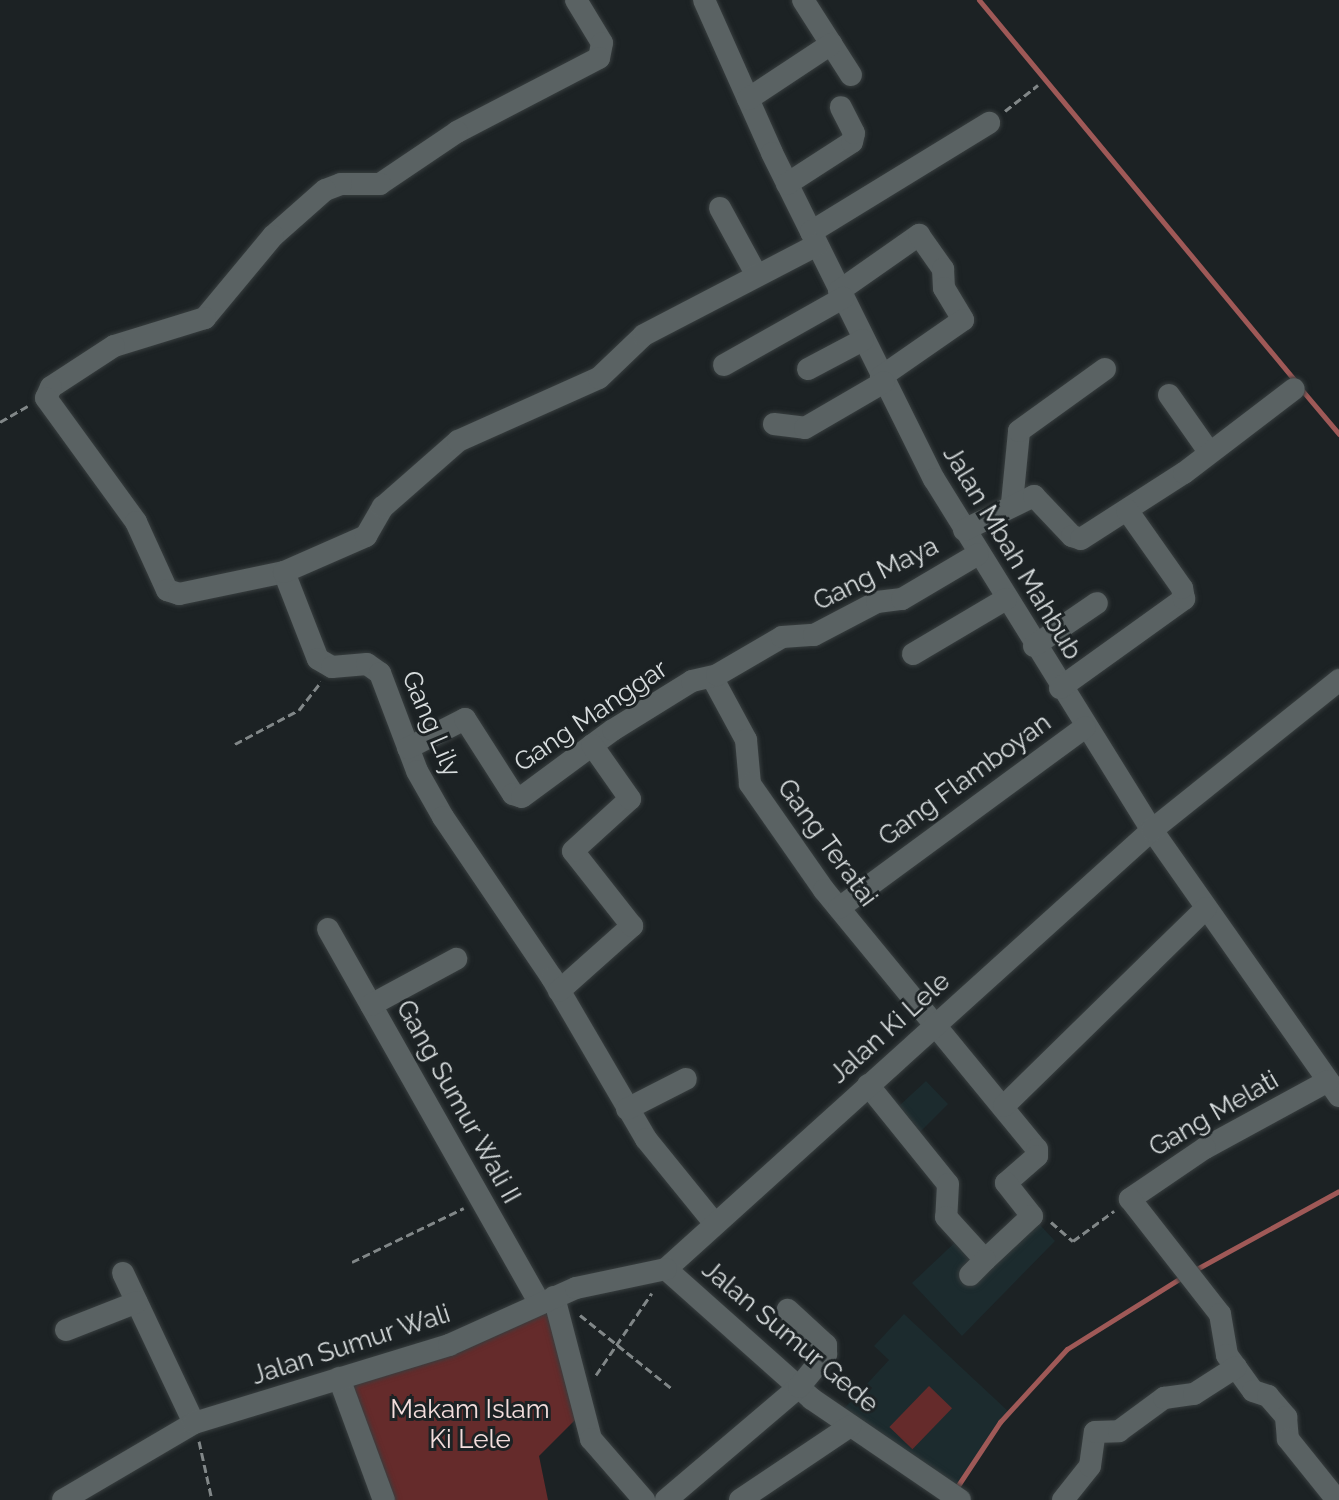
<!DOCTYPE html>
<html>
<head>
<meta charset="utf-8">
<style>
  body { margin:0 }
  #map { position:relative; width:1339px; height:1500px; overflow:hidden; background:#1c2224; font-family:Raleway,sans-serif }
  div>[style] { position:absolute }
  .built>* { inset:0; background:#1c2b2e }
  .green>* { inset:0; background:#652b2b; transform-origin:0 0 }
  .stream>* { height:5px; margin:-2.5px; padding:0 2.5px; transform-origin:2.5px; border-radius:2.5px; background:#9f5957 }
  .path>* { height:3px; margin-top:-1.5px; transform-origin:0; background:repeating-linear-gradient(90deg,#818788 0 8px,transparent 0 12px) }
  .roads { filter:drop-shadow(0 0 2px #383e3f) drop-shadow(0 0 2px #383e3f) }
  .minor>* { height:22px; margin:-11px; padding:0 11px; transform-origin:11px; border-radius:11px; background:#5a6263 }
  span { translate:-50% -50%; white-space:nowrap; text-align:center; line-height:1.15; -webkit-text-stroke:6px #1c2224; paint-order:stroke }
  .street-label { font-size:26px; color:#d7dcdd }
  .park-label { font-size:26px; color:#f3dddc }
</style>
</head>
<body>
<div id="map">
  <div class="built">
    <i style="clip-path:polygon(926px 1081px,948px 1104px,913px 1139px,878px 1082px,900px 1105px)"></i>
    <i style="clip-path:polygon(1028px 1212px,1055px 1241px,962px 1336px,912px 1283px,965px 1233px,985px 1253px)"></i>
    <i style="clip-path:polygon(904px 1314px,1009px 1412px,955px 1490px,841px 1412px,889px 1360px,874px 1346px)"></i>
  </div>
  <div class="green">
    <i style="clip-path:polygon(549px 1307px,577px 1418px,539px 1456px,548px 1500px,388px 1500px,348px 1385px)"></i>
    <i style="left:929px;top:1386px;width:32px;height:57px;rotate:44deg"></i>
  </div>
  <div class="stream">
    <i style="left:979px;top:0;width:495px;rotate:50.3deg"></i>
    <i style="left:1301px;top:389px;width:59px;rotate:49.8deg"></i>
    <i style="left:1193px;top:1271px;width:166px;rotate:-28.7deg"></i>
    <i style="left:955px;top:1490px;width:82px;rotate:-56.5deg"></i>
    <i style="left:1000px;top:1422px;width:99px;rotate:-47.5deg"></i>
    <i style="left:1067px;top:1349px;width:138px;rotate:-32deg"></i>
  </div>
  <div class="path">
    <i style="left:1005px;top:111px;width:42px;rotate:-38.2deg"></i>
    <i style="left:0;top:422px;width:32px;rotate:-30deg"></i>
    <i style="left:235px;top:744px;width:72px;rotate:-28deg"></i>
    <i style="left:299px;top:710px;width:36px;rotate:-52deg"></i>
    <i style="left:1051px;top:1222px;width:29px;rotate:41deg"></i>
    <i style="left:1073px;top:1241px;width:51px;rotate:-36.2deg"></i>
    <i style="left:352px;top:1262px;width:124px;rotate:-25.7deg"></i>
    <i style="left:580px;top:1315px;width:117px;rotate:38.7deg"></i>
    <i style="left:596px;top:1375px;width:99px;rotate:-55.7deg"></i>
    <i style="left:199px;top:1441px;width:60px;rotate:77.6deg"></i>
  </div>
  <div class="roads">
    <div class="minor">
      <i style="left:576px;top:0;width:50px;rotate:58.8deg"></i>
      <i style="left:602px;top:43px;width:15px;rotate:101deg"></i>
      <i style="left:599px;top:58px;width:160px;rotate:152.5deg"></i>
      <i style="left:457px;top:132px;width:93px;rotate:146deg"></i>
      <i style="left:380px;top:184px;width:39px;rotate:180deg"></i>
      <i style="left:341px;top:184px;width:17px;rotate:159deg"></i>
      <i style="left:325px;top:190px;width:69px;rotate:138.5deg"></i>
      <i style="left:273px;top:236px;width:107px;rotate:129.7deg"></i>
      <i style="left:205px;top:318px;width:95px;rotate:162.9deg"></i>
      <i style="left:114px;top:346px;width:75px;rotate:146.9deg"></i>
      <i style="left:51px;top:387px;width:12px;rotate:114deg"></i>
      <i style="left:46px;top:398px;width:153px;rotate:54deg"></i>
      <i style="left:136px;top:522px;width:75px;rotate:65.5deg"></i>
      <i style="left:167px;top:590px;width:13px;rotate:18deg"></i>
      <i style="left:179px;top:594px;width:107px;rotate:-11.8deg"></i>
      <i style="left:284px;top:572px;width:93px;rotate:68.7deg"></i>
      <i style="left:318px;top:659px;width:16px;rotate:30deg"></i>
      <i style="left:332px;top:667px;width:35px;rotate:-5deg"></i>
      <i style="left:367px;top:664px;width:16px;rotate:35deg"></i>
      <i style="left:380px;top:673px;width:105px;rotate:69.3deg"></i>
      <i style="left:417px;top:771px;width:53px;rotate:60.5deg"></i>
      <i style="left:443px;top:817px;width:194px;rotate:55.9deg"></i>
      <i style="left:552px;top:978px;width:186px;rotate:59.7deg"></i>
      <i style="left:646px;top:1139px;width:109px;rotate:50.9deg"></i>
      <i style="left:704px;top:0;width:167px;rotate:66deg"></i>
      <i style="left:772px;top:153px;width:364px;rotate:63.6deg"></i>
      <i style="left:934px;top:479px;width:413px;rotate:58.2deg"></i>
      <i style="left:1152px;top:830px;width:325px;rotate:54.9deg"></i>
      <i style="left:803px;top:0;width:89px;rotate:57.4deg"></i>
      <i style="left:748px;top:99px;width:100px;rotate:-33.5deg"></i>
      <i style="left:787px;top:184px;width:77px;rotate:-32.9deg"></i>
      <i style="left:852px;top:142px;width:9px;rotate:-77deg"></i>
      <i style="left:854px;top:133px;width:29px;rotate:-117deg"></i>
      <i style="left:720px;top:208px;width:77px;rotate:61.4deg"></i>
      <i style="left:811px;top:232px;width:209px;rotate:-31.5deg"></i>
      <i style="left:839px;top:291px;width:98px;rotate:-35deg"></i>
      <i style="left:919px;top:235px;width:42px;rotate:54.8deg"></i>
      <i style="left:943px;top:269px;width:19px;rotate:87deg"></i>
      <i style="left:944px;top:288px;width:37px;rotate:59deg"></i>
      <i style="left:963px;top:320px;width:100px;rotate:145.2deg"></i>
      <i style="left:724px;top:365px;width:137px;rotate:-29.4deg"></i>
      <i style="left:808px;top:369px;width:62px;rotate:-27.8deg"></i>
      <i style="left:1169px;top:395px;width:70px;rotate:54.9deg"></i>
      <i style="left:774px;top:424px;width:31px;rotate:7deg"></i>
      <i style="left:805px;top:428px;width:91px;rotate:-30.2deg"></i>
      <i style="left:1012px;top:503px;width:72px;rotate:-84.4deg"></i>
      <i style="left:1019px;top:431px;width:106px;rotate:-35.8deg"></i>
      <i style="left:964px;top:530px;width:78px;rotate:-25.9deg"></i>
      <i style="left:1034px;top:496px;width:55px;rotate:46.5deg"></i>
      <i style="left:1072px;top:536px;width:9px;rotate:18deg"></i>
      <i style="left:1081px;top:539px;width:122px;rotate:-32.7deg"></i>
      <i style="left:1184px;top:473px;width:138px;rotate:-37.4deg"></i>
      <i style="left:284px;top:572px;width:90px;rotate:-23.7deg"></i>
      <i style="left:366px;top:536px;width:34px;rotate:-60deg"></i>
      <i style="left:383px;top:507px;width:100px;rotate:-41.3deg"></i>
      <i style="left:458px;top:441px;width:154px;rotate:-24.1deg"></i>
      <i style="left:599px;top:378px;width:62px;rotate:-43.7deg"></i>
      <i style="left:644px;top:335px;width:195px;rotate:-27.5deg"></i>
      <i style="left:1034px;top:646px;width:76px;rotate:-34.3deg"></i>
      <i style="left:913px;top:654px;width:108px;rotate:-30.6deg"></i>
      <i style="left:712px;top:677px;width:72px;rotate:61.6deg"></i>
      <i style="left:746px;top:740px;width:44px;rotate:84.8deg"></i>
      <i style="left:750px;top:784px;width:129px;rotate:55.1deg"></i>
      <i style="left:824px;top:890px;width:335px;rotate:50.6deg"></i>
      <i style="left:1037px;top:1149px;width:7px;rotate:90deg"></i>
      <i style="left:1037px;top:1156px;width:41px;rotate:138.9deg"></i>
      <i style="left:1006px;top:1183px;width:42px;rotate:51.8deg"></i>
      <i style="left:1032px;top:1216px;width:64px;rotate:136.9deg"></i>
      <i style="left:1060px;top:688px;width:153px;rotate:-35.7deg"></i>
      <i style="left:1184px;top:599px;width:11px;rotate:-100deg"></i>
      <i style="left:1182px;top:588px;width:95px;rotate:-125.2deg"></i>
      <i style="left:408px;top:748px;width:64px;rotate:-27deg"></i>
      <i style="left:465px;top:719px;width:89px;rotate:57.4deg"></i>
      <i style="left:513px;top:794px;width:9px;rotate:18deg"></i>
      <i style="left:522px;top:797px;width:113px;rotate:-36.4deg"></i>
      <i style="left:613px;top:730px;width:93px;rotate:-31.8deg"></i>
      <i style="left:692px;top:681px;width:26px;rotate:-13deg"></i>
      <i style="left:717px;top:675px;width:75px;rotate:-30.3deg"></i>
      <i style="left:782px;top:637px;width:32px;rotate:-4deg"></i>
      <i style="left:814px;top:635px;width:71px;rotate:-27.6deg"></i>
      <i style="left:877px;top:602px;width:25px;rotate:-7deg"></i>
      <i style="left:902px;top:599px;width:88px;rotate:-30.6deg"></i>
      <i style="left:839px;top:908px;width:305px;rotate:-36.3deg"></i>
      <i style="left:328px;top:929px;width:430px;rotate:60.5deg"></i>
      <i style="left:559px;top:991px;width:98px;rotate:-41.7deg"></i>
      <i style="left:632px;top:926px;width:95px;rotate:-128.2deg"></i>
      <i style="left:573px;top:851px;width:77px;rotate:-42.4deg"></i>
      <i style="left:630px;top:799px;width:66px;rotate:-125.1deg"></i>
      <i style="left:371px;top:1005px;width:97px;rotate:-28.4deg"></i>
      <i style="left:1328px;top:1081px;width:140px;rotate:151.4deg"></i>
      <i style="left:1205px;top:1148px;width:91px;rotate:145.8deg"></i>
      <i style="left:1130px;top:1199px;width:146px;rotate:52deg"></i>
      <i style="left:1220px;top:1314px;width:42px;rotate:80.3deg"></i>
      <i style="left:1227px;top:1355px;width:44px;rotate:54.2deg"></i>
      <i style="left:1253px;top:1391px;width:16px;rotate:18deg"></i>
      <i style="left:1268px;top:1396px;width:28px;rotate:49deg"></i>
      <i style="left:1286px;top:1417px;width:22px;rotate:85deg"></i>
      <i style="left:1288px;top:1439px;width:78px;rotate:51.2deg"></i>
      <i style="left:868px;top:1085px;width:127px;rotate:51.1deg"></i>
      <i style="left:948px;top:1184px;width:33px;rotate:93deg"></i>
      <i style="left:946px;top:1217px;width:58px;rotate:47.8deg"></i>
      <i style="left:985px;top:1260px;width:21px;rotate:135deg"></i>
      <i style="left:1004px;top:1106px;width:283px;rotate:-44.4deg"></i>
      <i style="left:627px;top:1109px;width:66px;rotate:-27deg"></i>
      <i style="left:666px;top:1269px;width:655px;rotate:-42.09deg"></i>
      <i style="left:1152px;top:830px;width:240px;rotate:-38.7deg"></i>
      <i style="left:666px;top:1269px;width:195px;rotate:41.7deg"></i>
      <i style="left:812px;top:1399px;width:179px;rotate:34.3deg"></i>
      <i style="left:123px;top:1273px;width:166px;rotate:64.7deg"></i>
      <i style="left:554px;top:1297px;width:147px;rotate:75.4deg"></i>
      <i style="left:591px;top:1439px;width:81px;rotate:49deg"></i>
      <i style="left:66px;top:1330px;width:76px;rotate:-21.5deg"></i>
      <i style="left:339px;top:1378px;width:130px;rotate:69.8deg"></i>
      <i style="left:63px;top:1500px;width:152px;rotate:-30.4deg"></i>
      <i style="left:194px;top:1423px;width:267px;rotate:-17deg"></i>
      <i style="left:449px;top:1345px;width:139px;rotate:-24.2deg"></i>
      <i style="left:576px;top:1288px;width:92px;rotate:-11.9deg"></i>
      <i style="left:666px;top:1500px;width:175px;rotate:-40.4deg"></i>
      <i style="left:799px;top:1387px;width:43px;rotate:-50.7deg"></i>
      <i style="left:826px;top:1354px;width:9px;rotate:-90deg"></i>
      <i style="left:826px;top:1345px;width:52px;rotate:-137.4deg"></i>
      <i style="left:740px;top:1500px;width:133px;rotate:-33.9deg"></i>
      <i style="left:1063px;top:1500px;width:43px;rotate:-51.5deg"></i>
      <i style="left:1090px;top:1466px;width:34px;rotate:-82deg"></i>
      <i style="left:1095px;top:1432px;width:24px;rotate:-2deg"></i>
      <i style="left:1119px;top:1431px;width:56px;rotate:-36.3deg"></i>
      <i style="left:1164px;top:1398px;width:30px;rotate:-8deg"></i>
      <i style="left:1194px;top:1394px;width:50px;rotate:-32.7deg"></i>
    </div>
  </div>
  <div class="street-label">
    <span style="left:1012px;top:553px;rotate:59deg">Jalan Mbah Mahbub</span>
    <span style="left:876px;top:574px;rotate:-26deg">Gang Maya</span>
    <span style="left:591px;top:716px;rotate:-34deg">Gang Manggar</span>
    <span style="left:431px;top:724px;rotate:67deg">Gang Lily</span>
    <span style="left:965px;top:780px;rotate:-36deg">Gang Flamboyan</span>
    <span style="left:827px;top:843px;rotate:54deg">Gang Teratai</span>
    <span style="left:890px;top:1028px;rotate:-42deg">Jalan Ki Lele</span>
    <span style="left:458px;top:1102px;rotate:61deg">Gang Sumur Wali II</span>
    <span style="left:1214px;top:1114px;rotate:-30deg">Gang Melati</span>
    <span style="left:790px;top:1337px;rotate:40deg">Jalan Sumur Gede</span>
    <span style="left:351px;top:1345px;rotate:-18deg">Jalan Sumur Wali</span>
  </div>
  <div class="park-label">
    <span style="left:470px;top:1425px">Makam Islam<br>Ki Lele</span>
  </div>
</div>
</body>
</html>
